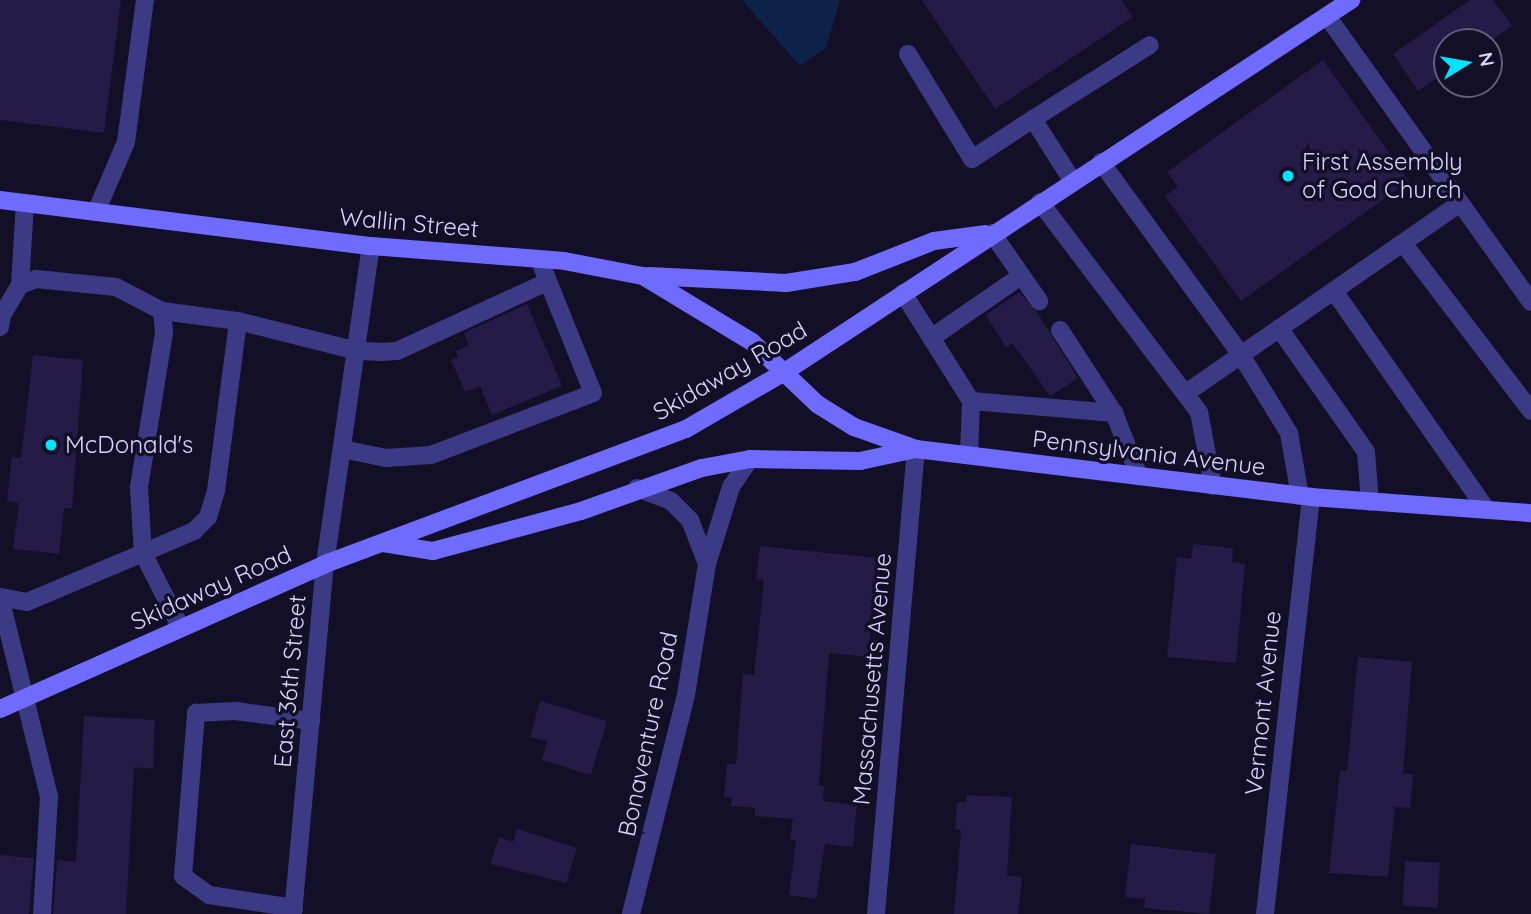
<!DOCTYPE html>
<html>
<head>
<meta charset="utf-8">
<style>
  body { margin:0 }
  #map { position:relative; width:1531px; height:914px; overflow:hidden; background:#130f26; font-family:Quicksand,sans-serif }
  div>[style] { position:absolute }
  .water>* { inset:0; background:#0c2248 }
  .building>* { inset:0; background:#241b47; transform-origin:0 0 }
  .service>* { height:18px; margin:-9px; padding:0 9px; transform-origin:9px; border-radius:9px; background:#3d3a85 }
  .minor>* { height:18px; margin:-9px; padding:0 9px; transform-origin:9px; border-radius:9px; background:#3d3a85 }
  .tertiary>* { height:18px; margin:-9px; padding:0 9px; transform-origin:9px; border-radius:9px; background:#3d3a85 }
  .secondary>* { height:18px; margin:-9px; padding:0 9px; transform-origin:9px; border-radius:9px; background:#6f6bff }
  .dots>* { width:19px; height:19px; translate:-50% -50%; box-sizing:border-box; border:4px solid #130f26; border-radius:50% }
  span { translate:-50% -50%; white-space:nowrap; text-align:center; line-height:1.15; -webkit-text-stroke:7px #130f26; paint-order:stroke }
  .poi-label { font-size:24px; color:#d9d4ff }
  .left { translate:0 -50%; text-align:left }
  .street-label { font-size:24px; color:#d9d4ff }
  .north { position:absolute; left:1433px; top:28px; width:70px; height:70px; box-sizing:border-box; background:#130f26; border:2px solid #625e7d; border-radius:50%; rotate:79deg; font-size:19px; font-weight:700; line-height:28px; text-align:center; color:#d9d4ff }
  .north::after { content:''; display:block; margin:auto; width:24px; height:32px; background:#00e5ff; clip-path:polygon(50% 0,100% 100%,50% 72%,0 100%) }
</style>
</head>
<body>
<div id="map">
  <div class="water">
    <i style="clip-path:polygon(742px 0,840px 0,826px 48px,800px 66px)"></i>
  </div>
  <div class="building">
    <i style="clip-path:polygon(0 0,121px 0,104px 133px,0 120px)"></i>
    <i style="clip-path:polygon(922px 0,1121px 0,1133px 17px,995px 109px)"></i>
    <i style="clip-path:polygon(1470px 0,1493px 0,1512px 26px,1489px 42px,1447px 42px,1447px 71px,1418px 91px,1393px 54px)"></i>
    <i style="clip-path:polygon(1323px 60px,1409px 181px,1241px 301px,1165px 196px,1178px 187px,1167px 172px)"></i>
    <i style="clip-path:polygon(1019px 292px,1037px 312px,1078px 378px,1050px 396px,1012px 343px,1006px 347px,986px 315px)"></i>
    <i style="clip-path:polygon(527px 304px,562px 386px,492px 415px,480px 386px,465px 392px,451px 360px,458px 357px,456px 351px,469px 345px,464px 333px)"></i>
    <i style="clip-path:polygon(33px 355px,83px 360px,72px 509px,64px 508px,59px 554px,13px 549px,19px 503px,7px 501px,12px 457px,21px 458px)"></i>
    <i style="clip-path:polygon(1193px 544px,1233px 548px,1232px 562px,1245px 564px,1236px 663px,1167px 657px,1177px 557px,1191px 559px)"></i>
    <i style="clip-path:polygon(760px 546px,877px 558px,868px 657px,829px 653px,819px 785px,824px 786px,823px 801px,857px 805px,853px 847px,825px 844px,816px 899px,789px 895px,796px 840px,790px 840px,793px 819px,755px 816px,755px 808px,731px 806px,732px 798px,724px 797px,727px 763px,736px 764px,743px 674px,754px 675px,764px 580px,756px 579px)"></i>
    <i style="clip-path:polygon(1358px 657px,1412px 662px,1403px 773px,1413px 775px,1410px 808px,1395px 807px,1388px 877px,1329px 873px,1340px 770px,1347px 771px)"></i>
    <i style="clip-path:polygon(540px 701px,607px 721px,591px 775px,542px 760px,547px 741px,530px 737px)"></i>
    <i style="clip-path:polygon(84px 716px,155px 720px,153px 769px,134px 767px,126px 914px,53px 914px,57px 860px,76px 862px)"></i>
    <i style="clip-path:polygon(967px 795px,1012px 797px,1007px 876px,1022px 877px,1018px 914px,954px 914px,961px 830px,955px 829px,957px 802px,966px 802px)"></i>
    <i style="clip-path:polygon(517px 829px,577px 848px,566px 883px,490px 864px,499px 837px,513px 842px)"></i>
    <i style="clip-path:polygon(1131px 844px,1216px 854px,1209px 914px,1144px 908px,1145px 899px,1125px 897px)"></i>
    <i style="left:0;top:855px;width:34px;height:59px;rotate:5deg"></i>
    <i style="left:1405px;top:861px;width:35px;height:45px;rotate:3deg"></i>
  </div>
  <div class="service">
    <i style="left:908px;top:54px;width:123px;rotate:58.6deg"></i>
    <i style="left:972px;top:159px;width:73px;rotate:-33.3deg"></i>
    <i style="left:1033px;top:119px;width:72px;rotate:57.4deg"></i>
    <i style="left:1033px;top:119px;width:138px;rotate:-32.3deg"></i>
    <i style="left:1101px;top:162px;width:238px;rotate:54deg"></i>
    <i style="left:1241px;top:355px;width:92px;rotate:58.4deg"></i>
    <i style="left:1289px;top:433px;width:64px;rotate:80.1deg"></i>
    <i style="left:1040px;top:202px;width:263px;rotate:52.9deg"></i>
    <i style="left:1199px;top:412px;width:75px;rotate:79.3deg"></i>
    <i style="left:96px;top:212px;width:76px;rotate:-66.8deg"></i>
    <i style="left:126px;top:142px;width:143px;rotate:-82.4deg"></i>
    <i style="left:992px;top:233px;width:83px;rotate:55.3deg"></i>
    <i style="left:1403px;top:243px;width:211px;rotate:52.7deg"></i>
    <i style="left:1334px;top:291px;width:266px;rotate:55.1deg"></i>
    <i style="left:903px;top:293px;width:128px;rotate:57.8deg"></i>
    <i style="left:971px;top:401px;width:54px;rotate:92.1deg"></i>
    <i style="left:162px;top:311px;width:77px;rotate:7.5deg"></i>
    <i style="left:238px;top:321px;width:123px;rotate:14.1deg"></i>
    <i style="left:357px;top:351px;width:23px;rotate:2deg"></i>
    <i style="left:380px;top:352px;width:17px;rotate:-3deg"></i>
    <i style="left:397px;top:351px;width:165px;rotate:-24.7deg"></i>
    <i style="left:0;top:327px;width:12px;rotate:-81deg"></i>
    <i style="left:2px;top:315px;width:35px;rotate:-59deg"></i>
    <i style="left:20px;top:285px;width:82px;rotate:-86.5deg"></i>
    <i style="left:1279px;top:328px;width:151px;rotate:54.9deg"></i>
    <i style="left:1366px;top:452px;width:50px;rotate:85.4deg"></i>
    <i style="left:1060px;top:330px;width:99px;rotate:57deg"></i>
    <i style="left:931px;top:338px;width:109px;rotate:-34.6deg"></i>
    <i style="left:1186px;top:393px;width:333px;rotate:-34.7deg"></i>
    <i style="left:971px;top:401px;width:144px;rotate:4.8deg"></i>
    <i style="left:1114px;top:413px;width:68px;rotate:68.4deg"></i>
    <i style="left:342px;top:449px;width:45px;rotate:11.6deg"></i>
    <i style="left:386px;top:458px;width:45px;rotate:-3.8deg"></i>
    <i style="left:431px;top:455px;width:173px;rotate:-20.9deg"></i>
    <i style="left:593px;top:393px;width:144px;rotate:-111.9deg"></i>
    <i style="left:0;top:597px;width:206px;rotate:76.2deg"></i>
    <i style="left:49px;top:797px;width:117px;rotate:93.4deg"></i>
    <i style="left:1px;top:597px;width:26px;rotate:11deg"></i>
    <i style="left:27px;top:602px;width:126px;rotate:-22.9deg"></i>
    <i style="left:143px;top:553px;width:66px;rotate:-93.5deg"></i>
    <i style="left:139px;top:487px;width:157px;rotate:-80.8deg"></i>
    <i style="left:164px;top:332px;width:21px;rotate:-95deg"></i>
    <i style="left:162px;top:311px;width:52px;rotate:-152.4deg"></i>
    <i style="left:116px;top:287px;width:80px;rotate:-174.3deg"></i>
    <i style="left:36px;top:279px;width:17px;rotate:159deg"></i>
    <i style="left:181px;top:628px;width:84px;rotate:-116.9deg"></i>
    <i style="left:143px;top:553px;width:56px;rotate:-23.3deg"></i>
    <i style="left:194px;top:531px;width:20px;rotate:-45deg"></i>
    <i style="left:208px;top:517px;width:27px;rotate:-73deg"></i>
    <i style="left:216px;top:491px;width:171px;rotate:-82.6deg"></i>
    <i style="left:294px;top:908px;width:86px;rotate:-171.3deg"></i>
    <i style="left:209px;top:895px;width:32px;rotate:-144deg"></i>
    <i style="left:183px;top:876px;width:164px;rotate:-85.4deg"></i>
    <i style="left:196px;top:713px;width:39px;rotate:-3deg"></i>
    <i style="left:235px;top:711px;width:77px;rotate:7.5deg"></i>
  </div>
  <div class="minor">
    <i style="left:1327px;top:16px;width:351px;rotate:54.5deg"></i>
    <i style="left:637px;top:488px;width:36px;rotate:21deg"></i>
    <i style="left:671px;top:501px;width:27px;rotate:45deg"></i>
    <i style="left:690px;top:520px;width:47px;rotate:68.9deg"></i>
    <i style="left:631px;top:914px;width:226px;rotate:-75.9deg"></i>
    <i style="left:686px;top:695px;width:133px;rotate:-80.9deg"></i>
    <i style="left:707px;top:564px;width:81px;rotate:-72.7deg"></i>
    <i style="left:731px;top:487px;width:34px;rotate:-56deg"></i>
    <i style="left:876px;top:914px;width:467px;rotate:-85.1deg"></i>
    <i style="left:1265px;top:914px;width:420px;rotate:-83.7deg"></i>
  </div>
  <div class="tertiary">
    <i style="left:293px;top:914px;width:351px;rotate:-84.8deg"></i>
    <i style="left:325px;top:564px;width:321px;rotate:-81.8deg"></i>
  </div>
  <div class="secondary">
    <i style="left:0;top:200px;width:374px;rotate:7.1deg"></i>
    <i style="left:371px;top:246px;width:194px;rotate:4.4deg"></i>
    <i style="left:564px;top:261px;width:80px;rotate:10.8deg"></i>
    <i style="left:643px;top:276px;width:127px;rotate:31.2deg"></i>
    <i style="left:752px;top:342px;width:90px;rotate:43.6deg"></i>
    <i style="left:817px;top:404px;width:44px;rotate:31.9deg"></i>
    <i style="left:854px;top:427px;width:66px;rotate:19.5deg"></i>
    <i style="left:916px;top:449px;width:398px;rotate:6.9deg"></i>
    <i style="left:1311px;top:497px;width:221px;rotate:4.2deg"></i>
    <i style="left:649px;top:276px;width:137px;rotate:2.9deg"></i>
    <i style="left:786px;top:283px;width:70px;rotate:-9.1deg"></i>
    <i style="left:855px;top:272px;width:85px;rotate:-21.4deg"></i>
    <i style="left:934px;top:241px;width:51px;rotate:-7.8deg"></i>
    <i style="left:383px;top:543px;width:51px;rotate:9.1deg"></i>
    <i style="left:433px;top:551px;width:153px;rotate:-15.1deg"></i>
    <i style="left:581px;top:511px;width:128px;rotate:-19.6deg"></i>
    <i style="left:702px;top:468px;width:49px;rotate:-10.6deg"></i>
    <i style="left:750px;top:459px;width:110px;rotate:1deg"></i>
    <i style="left:860px;top:461px;width:57px;rotate:-12.1deg"></i>
    <i style="left:0;top:709px;width:356px;rotate:-24deg"></i>
    <i style="left:325px;top:564px;width:385px;rotate:-20.5deg"></i>
    <i style="left:686px;top:429px;width:112px;rotate:-30deg"></i>
    <i style="left:783px;top:373px;width:680px;rotate:-33.29deg"></i>
  </div>
  <div class="dots">
    <i style="left:1288px;top:176px;background:#00e5ff"></i>
    <i style="left:51px;top:445px;background:#00e5ff"></i>
  </div>
  <div class="poi-label">
    <span class="left" style="left:1302px;top:176px">First Assembly<br>of God Church</span>
    <span class="left" style="left:65px;top:445px">McDonald's</span>
  </div>
  <div class="street-label">
    <span style="left:409px;top:223px;rotate:5deg">Wallin Street</span>
    <span style="left:730px;top:371px;rotate:-30deg">Skidaway Road</span>
    <span style="left:1149px;top:453px;rotate:7deg">Pennsylvania Avenue</span>
    <span style="left:211px;top:588px;rotate:-24deg">Skidaway Road</span>
    <span style="left:872px;top:679px;rotate:-85deg">Massachusetts Avenue</span>
    <span style="left:290px;top:681px;rotate:-85deg">East 36th Street</span>
    <span style="left:1263px;top:703px;rotate:-84deg">Vermont Avenue</span>
    <span style="left:648px;top:734px;rotate:-78deg">Bonaventure Road</span>
  </div>
  <div class="north">N</div>
</div>
</body>
</html>
